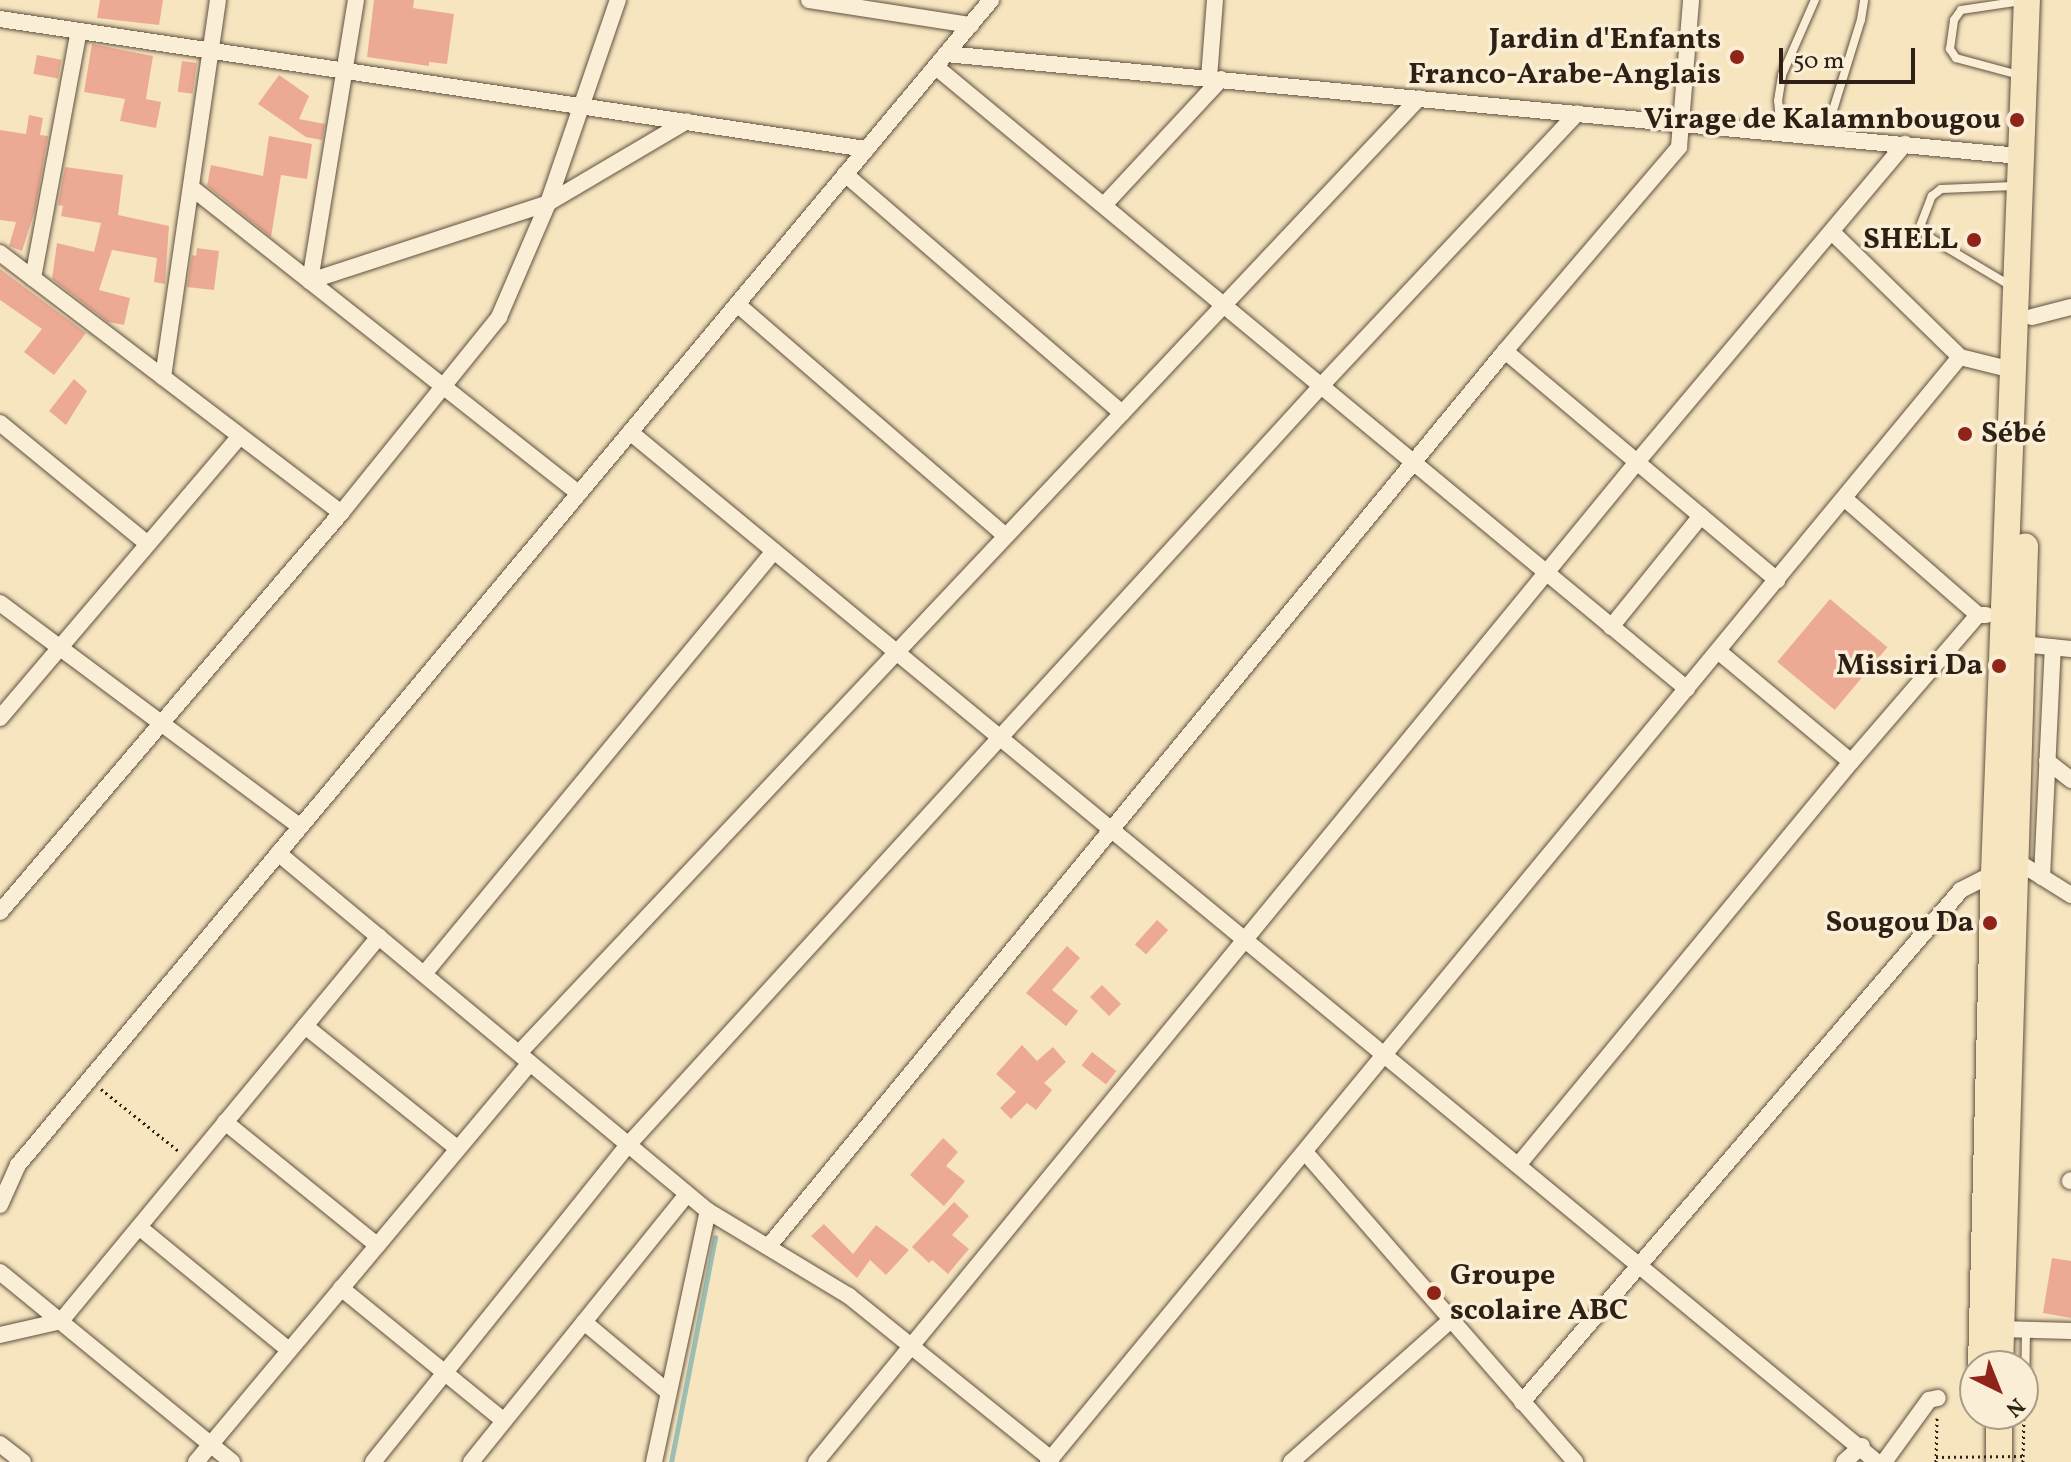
<!DOCTYPE html>
<html>
<head>
<meta charset="utf-8">
<style>
  body { margin:0 }
  #map { position:relative; width:2071px; height:1462px; overflow:hidden; background:#f7e5c0; font-family:Vollkorn,serif }
  div>[style] { position:absolute }
  .stream>* { height:5px; margin:-2.5px; padding:0 2.5px; transform-origin:2.5px; border-radius:2.5px; background:#9dbfb3 }
  .building>* { inset:0; background:#ecaa94; transform-origin:0 0 }
  .path>* { height:3px; margin-top:-1.5px; transform-origin:0; background:repeating-linear-gradient(90deg,#2e2014 0 2px,transparent 0 6px) }
  .roads { filter:drop-shadow(0 0 2px #60513f) drop-shadow(0 0 2px #60513f) }
  .service>* { height:8px; margin:-4px; padding:0 4px; transform-origin:4px; border-radius:4px; background:#faeed6 }
  .minor>* { height:16px; margin:-8px; padding:0 8px; transform-origin:8px; border-radius:8px; background:#faeed6 }
  .trunk>* { height:26px; margin:-13px; padding:0 13px; transform-origin:13px; border-radius:13px; background:#f7e5c0 }
  .path-bridge>* { height:3px; margin-top:-1.5px; transform-origin:0; background:repeating-linear-gradient(90deg,#2e2014 0 2px,transparent 0 6px) }
  .dots>* { width:22px; height:22px; translate:-50% -50%; box-sizing:border-box; border:4px solid #faeed6; border-radius:50% }
  span { translate:-50% -50%; white-space:nowrap; text-align:center; line-height:1.15; -webkit-text-stroke:7px #faeed6; paint-order:stroke }
  .poi-label { font-size:30px; color:#2e2014; font-weight:700 }
  .right { translate:-100% -50%; text-align:right }
  .left { translate:0 -50%; text-align:left }
  .north { position:absolute; left:1959px; top:1350px; width:80px; height:80px; box-sizing:border-box; background:#faeed6; border:2px solid #a89c88; border-radius:50%; rotate:137deg; font-size:22px; font-weight:700; line-height:32px; text-align:center; color:#2e2014 }
  .north::after { content:''; display:block; margin:auto; width:28px; height:36px; background:#8f2418; clip-path:polygon(50% 0,100% 100%,50% 72%,0 100%) }
  .scale { position:absolute; left:1779px; top:48px; width:136px; height:36px; box-sizing:border-box; border:4px solid #2e2014; border-top:0; padding-left:10px; font-size:24px; line-height:28px; white-space:nowrap; color:#2e2014; -webkit-text-stroke:6px #faeed6; paint-order:stroke }
</style>
</head>
<body>
<div id="map">
  <div class="stream">
    <i style="left:671px;top:1462px;width:229px;rotate:-78.9deg"></i>
  </div>
  <div class="building">
    <i style="clip-path:polygon(100px 0,163px 0,159px 25px,97px 18px)"></i>
    <i style="clip-path:polygon(374px 0,414px 0,413px 8px,454px 14px,447px 64px,429px 62px,429px 66px,367px 57px)"></i>
    <i style="clip-path:polygon(92px 44px,153px 56px,146px 99px,161px 102px,156px 128px,120px 121px,125px 99px,84px 92px)"></i>
    <i style="left:37px;top:55px;width:25px;height:19px;rotate:11deg"></i>
    <i style="left:182px;top:61px;width:15px;height:31px;rotate:8deg"></i>
    <i style="clip-path:polygon(279px 75px,309px 96px,299px 119px,325px 124px,322px 140px,306px 137px,258px 104px)"></i>
    <i style="clip-path:polygon(29px 115px,43px 118px,40px 135px,48px 136px,35px 210px,22px 251px,9px 246px,16px 222px,0 220px,0 130px,26px 134px)"></i>
    <i style="clip-path:polygon(269px 136px,312px 144px,307px 179px,281px 175px,271px 237px,207px 186px,211px 165px,263px 176px)"></i>
    <i style="clip-path:polygon(65px 167px,123px 175px,118px 215px,169px 226px,165px 284px,154px 282px,157px 258px,112px 250px,99px 290px,130px 298px,124px 325px,108px 322px,52px 279px,57px 243px,94px 252px,101px 223px,61px 216px,63px 206px,58px 205px)"></i>
    <i style="clip-path:polygon(197px 248px,219px 251px,214px 290px,187px 287px,192px 255px,196px 256px)"></i>
    <i style="clip-path:polygon(0 269px,86px 333px,54px 375px,24px 352px,42px 329px,0 300px)"></i>
    <i style="clip-path:polygon(74px 379px,87px 391px,66px 425px,49px 411px)"></i>
    <i style="left:1830px;top:599px;width:75px;height:82px;rotate:40deg"></i>
    <i style="left:1157px;top:920px;width:15px;height:33px;rotate:42deg"></i>
    <i style="clip-path:polygon(1067px 946px,1080px 958px,1052px 990px,1078px 1011px,1066px 1026px,1026px 993px)"></i>
    <i style="left:1102px;top:985px;width:27px;height:17px;rotate:45deg"></i>
    <i style="clip-path:polygon(1022px 1045px,1037px 1061px,1053px 1047px,1066px 1062px,1044px 1083px,1052px 1090px,1036px 1110px,1027px 1103px,1011px 1119px,1000px 1108px,1016px 1092px,996px 1074px)"></i>
    <i style="left:1092px;top:1052px;width:31px;height:17px;rotate:38deg"></i>
    <i style="clip-path:polygon(943px 1138px,958px 1152px,946px 1166px,965px 1181px,944px 1206px,910px 1175px)"></i>
    <i style="clip-path:polygon(954px 1202px,969px 1216px,952px 1235px,969px 1249px,948px 1274px,932px 1260px,929px 1263px,912px 1247px)"></i>
    <i style="clip-path:polygon(824px 1224px,853px 1254px,876px 1225px,909px 1250px,886px 1275px,870px 1260px,857px 1278px,811px 1236px)"></i>
    <i style="clip-path:polygon(2052px 1258px,2071px 1261px,2071px 1318px,2043px 1313px)"></i>
  </div>
  <div class="path">
    <i style="left:101px;top:1089px;width:101px;rotate:38.6deg"></i>
    <i style="left:1936px;top:1462px;width:44px;rotate:-88.7deg"></i>
    <i style="left:2023px;top:1462px;width:48px;rotate:-88.8deg"></i>
  </div>
  <div class="roads">
    <div class="service">
      <i style="left:2019px;top:75px;width:65px;rotate:-164.9deg"></i>
      <i style="left:1956px;top:58px;width:11px;rotate:-124deg"></i>
      <i style="left:1950px;top:49px;width:29px;rotate:-82deg"></i>
      <i style="left:1954px;top:20px;width:12px;rotate:-55deg"></i>
      <i style="left:1961px;top:10px;width:61px;rotate:-8.5deg"></i>
      <i style="left:1781px;top:133px;width:32px;rotate:-95deg"></i>
      <i style="left:1778px;top:101px;width:26px;rotate:-81deg"></i>
      <i style="left:1782px;top:75px;width:82px;rotate:-66.3deg"></i>
      <i style="left:1825px;top:136px;width:121px;rotate:-72.8deg"></i>
      <i style="left:1861px;top:20px;width:20px;rotate:-81deg"></i>
      <i style="left:2011px;top:286px;width:98px;rotate:-149.2deg"></i>
      <i style="left:1927px;top:236px;width:13px;rotate:-117deg"></i>
      <i style="left:1921px;top:224px;width:30px;rotate:-69deg"></i>
      <i style="left:1932px;top:196px;width:11px;rotate:-38deg"></i>
      <i style="left:1941px;top:189px;width:73px;rotate:-2.4deg"></i>
      <i style="left:2025px;top:1400px;width:69px;rotate:-89.2deg"></i>
    </div>
    <div class="minor">
      <i style="left:356px;top:0;width:285px;rotate:99.3deg"></i>
      <i style="left:310px;top:281px;width:250px;rotate:-18.1deg"></i>
      <i style="left:548px;top:203px;width:161px;rotate:-30.5deg"></i>
      <i style="left:809px;top:0;width:164px;rotate:8.8deg"></i>
      <i style="left:0;top:19px;width:876px;rotate:8.54deg"></i>
      <i style="left:946px;top:54px;width:1079px;rotate:5.43deg"></i>
      <i style="left:936px;top:67px;width:975px;rotate:39.63deg"></i>
      <i style="left:1209px;top:78px;width:78px;rotate:-85.6deg"></i>
      <i style="left:845px;top:174px;width:366px;rotate:40.8deg"></i>
      <i style="left:192px;top:188px;width:493px;rotate:38.3deg"></i>
      <i style="left:1104px;top:205px;width:172px;rotate:-47.1deg"></i>
      <i style="left:1832px;top:232px;width:179px;rotate:44.3deg"></i>
      <i style="left:1960px;top:357px;width:54px;rotate:14deg"></i>
      <i style="left:0;top:253px;width:429px;rotate:37.3deg"></i>
      <i style="left:33px;top:278px;width:251px;rotate:-79.5deg"></i>
      <i style="left:737px;top:304px;width:355px;rotate:40.8deg"></i>
      <i style="left:2032px;top:317px;width:40px;rotate:-14.4deg"></i>
      <i style="left:1505px;top:351px;width:356px;rotate:40.1deg"></i>
      <i style="left:163px;top:377px;width:381px;rotate:-81.7deg"></i>
      <i style="left:0;top:423px;width:191px;rotate:39.3deg"></i>
      <i style="left:630px;top:432px;width:1617px;rotate:39.56deg"></i>
      <i style="left:1844px;top:498px;width:178px;rotate:41.1deg"></i>
      <i style="left:1978px;top:615px;width:8px"></i>
      <i style="left:0;top:603px;width:374px;rotate:36.7deg"></i>
      <i style="left:1611px;top:627px;width:143px;rotate:-51deg"></i>
      <i style="left:2022px;top:644px;width:49px;rotate:5.8deg"></i>
      <i style="left:1718px;top:651px;width:173px;rotate:39.8deg"></i>
      <i style="left:0;top:718px;width:370px;rotate:-49.6deg"></i>
      <i style="left:2047px;top:761px;width:31px;rotate:38deg"></i>
      <i style="left:278px;top:853px;width:560px;rotate:39.78deg"></i>
      <i style="left:708px;top:1211px;width:165px;rotate:31.1deg"></i>
      <i style="left:849px;top:1296px;width:260px;rotate:38.9deg"></i>
      <i style="left:2015px;top:860px;width:66px;rotate:32deg"></i>
      <i style="left:2042px;top:877px;width:230px;rotate:-87.3deg"></i>
      <i style="left:0;top:912px;width:525px;rotate:-49.48deg"></i>
      <i style="left:341px;top:513px;width:252px;rotate:-51.1deg"></i>
      <i style="left:499px;top:317px;width:124px;rotate:-66.7deg"></i>
      <i style="left:548px;top:203px;width:215px;rotate:-71deg"></i>
      <i style="left:424px;top:974px;width:549px;rotate:-50.39deg"></i>
      <i style="left:305px;top:1026px;width:196px;rotate:38.8deg"></i>
      <i style="left:519px;top:1053px;width:1312px;rotate:-46.7deg"></i>
      <i style="left:225px;top:1122px;width:196px;rotate:39deg"></i>
      <i style="left:1305px;top:1152px;width:411px;rotate:48.9deg"></i>
      <i style="left:1519px;top:1164px;width:521px;rotate:-50.45deg"></i>
      <i style="left:1851px;top:762px;width:194px;rotate:-49.2deg"></i>
      <i style="left:2070px;top:1181px;width:1px;rotate:-45deg"></i>
      <i style="left:0;top:1205px;width:44px;rotate:-65.8deg"></i>
      <i style="left:18px;top:1165px;width:1518px;rotate:-50.13deg"></i>
      <i style="left:139px;top:1227px;width:194px;rotate:39.4deg"></i>
      <i style="left:768px;top:1247px;width:1160px;rotate:-50.56deg"></i>
      <i style="left:1505px;top:351px;width:268px;rotate:-49.5deg"></i>
      <i style="left:1679px;top:147px;width:147px;rotate:-85.3deg"></i>
      <i style="left:0;top:1272px;width:300px;rotate:39.3deg"></i>
      <i style="left:341px;top:1288px;width:210px;rotate:39.2deg"></i>
      <i style="left:584px;top:1322px;width:109px;rotate:39.8deg"></i>
      <i style="left:2000px;top:1329px;width:71px;rotate:1.6deg"></i>
      <i style="left:0;top:1335px;width:63px;rotate:-12.9deg"></i>
      <i style="left:61px;top:1321px;width:499px;rotate:-50.4deg"></i>
      <i style="left:1522px;top:1402px;width:674px;rotate:-49.39deg"></i>
      <i style="left:1961px;top:890px;width:37px;rotate:-27deg"></i>
      <i style="left:0;top:1444px;width:29px;rotate:38deg"></i>
      <i style="left:196px;top:1462px;width:520px;rotate:-50.07deg"></i>
      <i style="left:373px;top:1462px;width:407px;rotate:-51.2deg"></i>
      <i style="left:628px;top:1145px;width:1028px;rotate:-47.6deg"></i>
      <i style="left:1321px;top:386px;width:374px;rotate:-46.8deg"></i>
      <i style="left:471px;top:1462px;width:344px;rotate:-51.1deg"></i>
      <i style="left:654px;top:1462px;width:257px;rotate:-77.9deg"></i>
      <i style="left:816px;top:1462px;width:1294px;rotate:-50.61deg"></i>
      <i style="left:1637px;top:462px;width:416px;rotate:-49.9deg"></i>
      <i style="left:1048px;top:1462px;width:1433px;rotate:-50.47deg"></i>
      <i style="left:1291px;top:1462px;width:213px;rotate:-41.6deg"></i>
      <i style="left:1844px;top:1462px;width:24px;rotate:-42deg"></i>
      <i style="left:1884px;top:1462px;width:77px;rotate:-54deg"></i>
      <i style="left:1929px;top:1400px;width:9px;rotate:-13deg"></i>
    </div>
    <div class="trunk">
      <i style="left:1981px;top:1366px;width:493px;rotate:-88.5deg"></i>
      <i style="left:1994px;top:873px;width:874px;rotate:-87.84deg"></i>
      <i style="left:2000px;top:1366px;width:820px;rotate:-88.25deg"></i>
      <i style="left:1999px;top:1462px;width:48px;rotate:-90deg"></i>
    </div>
  </div>
  <div class="path-bridge">
    <i style="left:1936px;top:1457px;width:87px;rotate:-0.7deg"></i>
  </div>
  <div class="dots">
    <i style="left:1737px;top:57px;background:#8f2418"></i>
    <i style="left:2017px;top:120px;background:#8f2418"></i>
    <i style="left:1974px;top:240px;background:#8f2418"></i>
    <i style="left:1965px;top:434px;background:#8f2418"></i>
    <i style="left:1999px;top:666px;background:#8f2418"></i>
    <i style="left:1990px;top:923px;background:#8f2418"></i>
    <i style="left:1434px;top:1293px;background:#8f2418"></i>
  </div>
  <div class="poi-label">
    <span class="right" style="left:1721px;top:57px">Jardin d'Enfants<br>Franco-Arabe-Anglais</span>
    <span class="right" style="left:2001px;top:120px">Virage de Kalamnbougou</span>
    <span class="right" style="left:1958px;top:240px">SHELL</span>
    <span class="left" style="left:1981px;top:434px">Sébé</span>
    <span class="right" style="left:1983px;top:666px">Missiri Da</span>
    <span class="right" style="left:1974px;top:923px">Sougou Da</span>
    <span class="left" style="left:1450px;top:1293px">Groupe<br>scolaire ABC</span>
  </div>
  <div class="north">N</div>
  <div class="scale">50 m</div>
</div>
</body>
</html>
